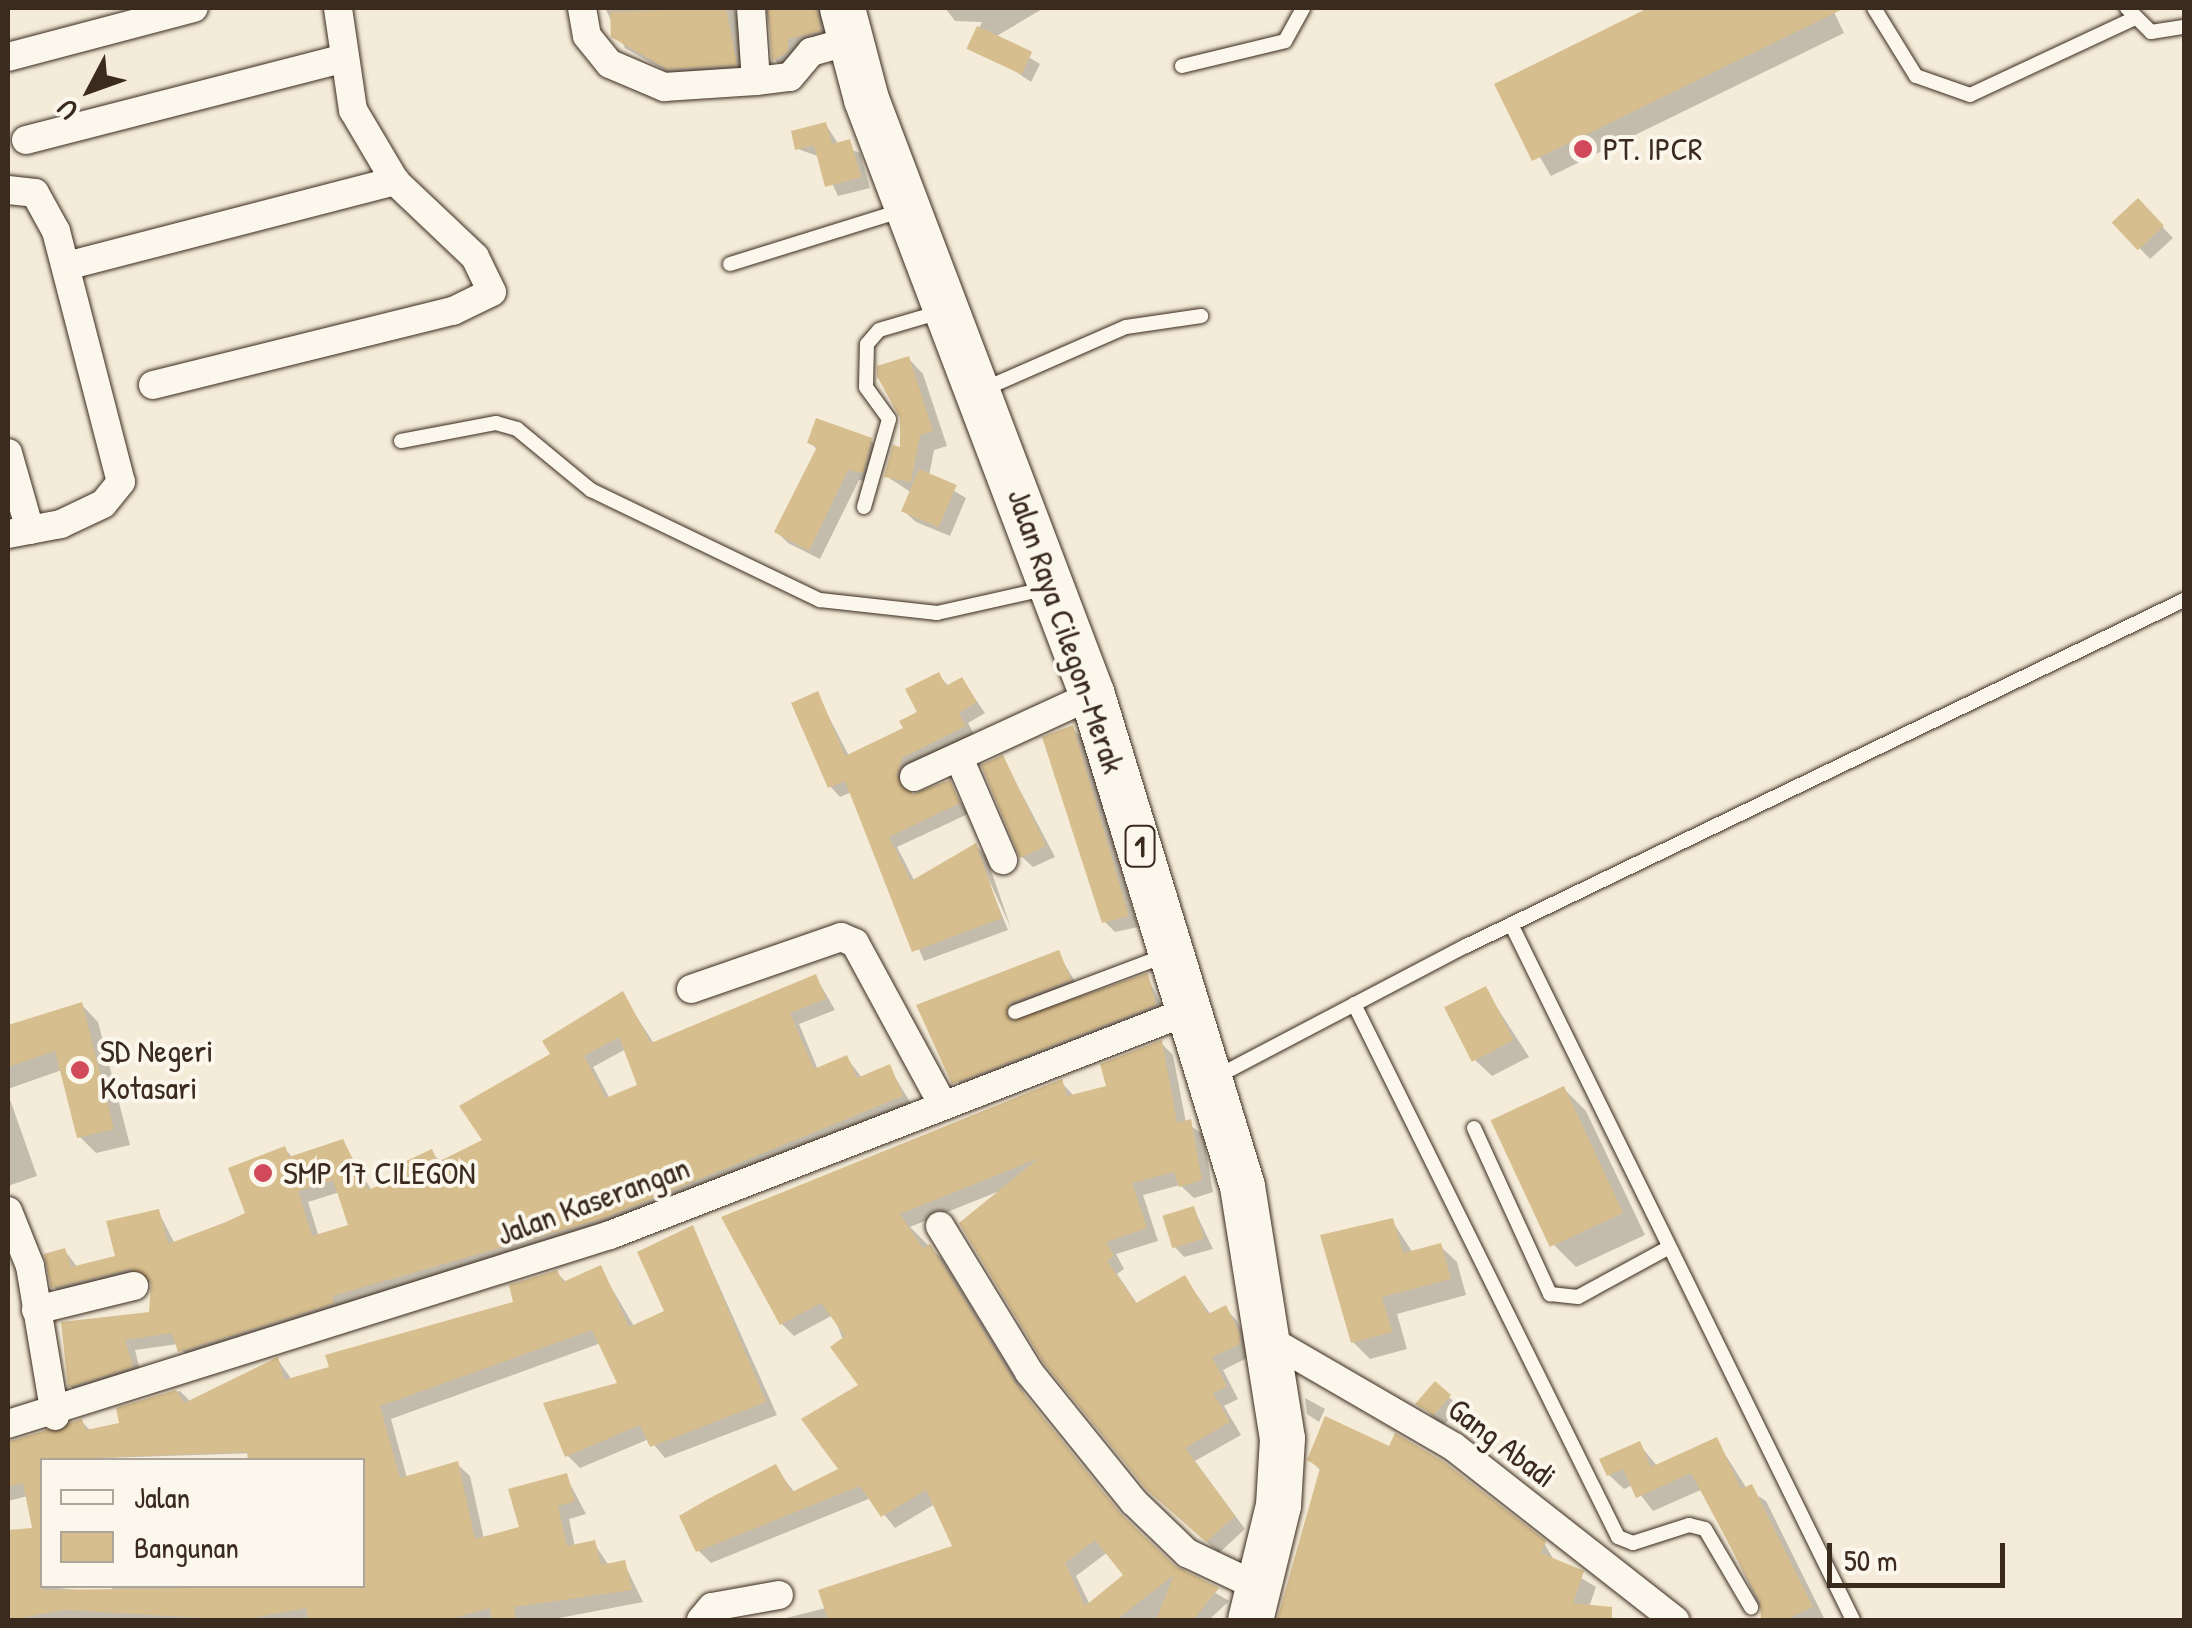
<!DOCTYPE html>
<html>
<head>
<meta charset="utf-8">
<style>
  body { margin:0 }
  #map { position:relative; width:2192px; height:1628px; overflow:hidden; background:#f4ecd9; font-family:"Patrick Hand",sans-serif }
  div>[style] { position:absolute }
  .shadow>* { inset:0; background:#0003; transform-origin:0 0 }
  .building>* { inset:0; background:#d7be8e; transform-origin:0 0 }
  .roads { filter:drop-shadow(0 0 2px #3b2a1e) drop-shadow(0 0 2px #3b2a1e) }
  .service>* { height:14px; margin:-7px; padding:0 7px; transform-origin:7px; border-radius:7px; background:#fbf7ec }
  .minor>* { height:28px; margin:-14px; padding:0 14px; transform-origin:14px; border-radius:14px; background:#fbf7ec }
  .trunk>* { height:45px; margin:-22.5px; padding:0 22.5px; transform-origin:22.5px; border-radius:22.5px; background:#fbf7ec }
  .dots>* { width:28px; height:28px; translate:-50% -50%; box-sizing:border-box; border:5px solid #fbf7ec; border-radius:50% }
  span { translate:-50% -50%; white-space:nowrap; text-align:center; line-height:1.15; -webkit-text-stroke:8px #fbf7ec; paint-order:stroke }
  .shield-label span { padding:2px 8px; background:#fbf7ec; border:2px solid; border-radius:8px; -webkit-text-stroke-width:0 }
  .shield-label { font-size:30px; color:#3b2a1e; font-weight:700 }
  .poi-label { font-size:32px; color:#3b2a1e }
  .left { translate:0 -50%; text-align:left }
  .street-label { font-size:32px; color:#3b2a1e }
  .frame { position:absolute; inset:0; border:10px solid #3b2a1e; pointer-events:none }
  .legend { position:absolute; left:40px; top:1458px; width:325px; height:130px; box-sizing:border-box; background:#fbf7ec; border:2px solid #aea59a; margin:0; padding:12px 18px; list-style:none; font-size:30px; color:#3b2a1e }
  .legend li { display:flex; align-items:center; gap:20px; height:50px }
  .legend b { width:50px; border:2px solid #aea59a }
  .north { position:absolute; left:40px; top:40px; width:100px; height:100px; -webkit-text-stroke:8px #fbf7ec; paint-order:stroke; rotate:229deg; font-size:28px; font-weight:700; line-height:40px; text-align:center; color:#3b2a1e }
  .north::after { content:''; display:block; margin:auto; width:35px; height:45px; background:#3b2a1e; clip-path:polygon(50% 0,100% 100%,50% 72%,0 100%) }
  .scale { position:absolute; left:1827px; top:1543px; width:178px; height:45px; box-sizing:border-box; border:5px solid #3b2a1e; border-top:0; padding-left:12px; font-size:30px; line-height:35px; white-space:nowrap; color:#3b2a1e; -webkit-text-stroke:8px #fbf7ec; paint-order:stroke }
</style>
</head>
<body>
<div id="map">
  <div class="shadow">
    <i style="clip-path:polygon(605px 8px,735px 8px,748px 76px,681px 80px,625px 48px)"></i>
    <i style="clip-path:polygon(766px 8px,829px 8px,833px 44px,787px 73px,775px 60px)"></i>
    <i style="clip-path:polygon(1044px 8px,995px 37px,1040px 64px,1031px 82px,972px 42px,982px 22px,955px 21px,945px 8px)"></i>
    <i style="clip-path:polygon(1654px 8px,1832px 8px,1844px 33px,1551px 176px,1497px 85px)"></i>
    <i style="clip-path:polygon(826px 125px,839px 145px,860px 153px,870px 188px,838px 196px,820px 157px,798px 149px)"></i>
    <i style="clip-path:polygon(2148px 212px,2173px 238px,2150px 259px,2115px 222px)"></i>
    <i style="clip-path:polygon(908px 358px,923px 374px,947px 446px,934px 450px,929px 476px,966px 498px,950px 536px,916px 522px,905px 512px,912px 493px,886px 476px,902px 451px)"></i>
    <i style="clip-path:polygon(871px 441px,882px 451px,873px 482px,859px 480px,820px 559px,788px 543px,777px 532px,818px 450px,810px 443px)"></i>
    <i style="clip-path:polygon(938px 675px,948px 685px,962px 680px,985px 713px,968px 723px,975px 736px,905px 789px,913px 797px,949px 783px,968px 814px,897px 847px,915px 882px,976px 846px,986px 856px,1011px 928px,978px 856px,1008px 930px,924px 961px,852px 792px,840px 797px,830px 786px,817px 694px,849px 756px,906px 729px)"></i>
    <i style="clip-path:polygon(1072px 728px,1083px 739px,1138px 927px,1115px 932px,1105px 922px)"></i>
    <i style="clip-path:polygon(1003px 758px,1055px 857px,1033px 867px,1022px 857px)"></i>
    <i style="clip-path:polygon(1058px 953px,1080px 990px,1020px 1020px,1147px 976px,1166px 1015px,964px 1093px,919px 1006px)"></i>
    <i style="clip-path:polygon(evenodd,816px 977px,835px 1010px,799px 1024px,818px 1070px,847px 1058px,862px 1078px,889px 1067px,913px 1107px,616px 1229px,191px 1362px,178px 1344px,135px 1350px,142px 1378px,81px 1397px,70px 1386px,151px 1314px,153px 1285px,144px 1279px,65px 1298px,54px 1287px,65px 1251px,78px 1268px,118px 1258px,158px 1211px,175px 1244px,248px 1214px,285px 1149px,293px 1158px,342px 1142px,372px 1191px,408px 1177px,431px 1152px,442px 1163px,485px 1141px,553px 1055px,622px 994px,655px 1045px,816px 977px,626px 1049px,640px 1086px,610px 1099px,593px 1067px,626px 1049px,816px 977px,340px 1192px,351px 1227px,319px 1237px,308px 1202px,340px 1192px)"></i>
    <i style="clip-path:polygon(1485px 989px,1529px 1057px,1492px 1076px,1475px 1060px)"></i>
    <i style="clip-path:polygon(82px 1005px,98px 1022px,130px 1145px,96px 1153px,79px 1136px,62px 1070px,8px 1089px,8px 1029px)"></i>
    <i style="clip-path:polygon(evenodd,1161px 1043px,1173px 1055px,1186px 1123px,1203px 1134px,1213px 1192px,1194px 1198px,1180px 1185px,1143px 1195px,1158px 1241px,1116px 1254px,1124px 1269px,1117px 1274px,1138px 1305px,1185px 1278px,1211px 1315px,1225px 1308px,1237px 1321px,1250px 1347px,1251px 1356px,1223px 1370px,1238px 1399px,1224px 1406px,1241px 1435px,1195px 1461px,1245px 1529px,1219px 1553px,1162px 1502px,1002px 1190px,910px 1227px,942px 1259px,1027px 1398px,1130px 1526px,1174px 1568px,1229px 1601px,1209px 1620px,778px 1620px,826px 1608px,956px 1548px,935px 1504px,895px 1528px,871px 1498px,711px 1563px,698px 1550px,775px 1467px,795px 1493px,842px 1470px,862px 1386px,833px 1315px,794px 1336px,782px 1324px,725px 1218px,1061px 1082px,1074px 1096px,1109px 1088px,1161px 1043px,1108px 1552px,1127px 1576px,1090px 1605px,1076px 1576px,1108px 1552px)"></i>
    <i style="clip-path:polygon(1564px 1089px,1586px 1111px,1645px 1235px,1576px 1267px,1554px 1245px)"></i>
    <i style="clip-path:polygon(8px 1094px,37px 1176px,8px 1186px)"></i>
    <i style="clip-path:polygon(1194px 1209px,1213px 1249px,1184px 1257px,1174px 1246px)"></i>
    <i style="clip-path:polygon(1392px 1221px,1413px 1253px,1440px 1246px,1457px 1262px,1466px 1295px,1397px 1314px,1407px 1349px,1370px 1359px,1353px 1342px)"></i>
    <i style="clip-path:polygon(evenodd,693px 1228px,777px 1415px,665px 1458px,649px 1439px,580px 1468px,567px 1455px,620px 1384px,601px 1343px,391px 1419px,407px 1478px,457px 1464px,470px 1476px,484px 1539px,522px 1529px,566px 1476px,586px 1514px,569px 1519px,575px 1547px,594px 1543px,609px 1566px,624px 1563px,643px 1602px,549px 1620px,8px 1620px,8px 1532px,35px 1530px,28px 1496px,8px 1501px,8px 1441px,60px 1435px,82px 1422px,91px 1431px,122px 1425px,119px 1410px,180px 1391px,192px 1403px,278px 1360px,292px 1380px,516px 1304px,557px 1273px,567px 1283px,600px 1268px,635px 1328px,667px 1313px,693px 1228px,286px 1452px,288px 1460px,362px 1460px,362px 1586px,112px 1586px,113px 1594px,42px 1586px,42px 1460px,286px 1452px)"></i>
    <i style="left:1436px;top:1385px;width:33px;height:25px;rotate:43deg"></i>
    <i style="clip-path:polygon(1305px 1398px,1325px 1409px,1319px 1422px,1307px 1414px)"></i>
    <i style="clip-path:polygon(1716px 1440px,1747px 1489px,1766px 1501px,1825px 1620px,1766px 1620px,1703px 1489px,1653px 1511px,1633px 1485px,1624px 1489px,1609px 1475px,1639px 1444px,1658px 1467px)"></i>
    <i style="clip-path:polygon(1310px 1460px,1544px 1543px,1555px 1562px,1596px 1587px,1589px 1607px,1616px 1620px,1280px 1620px,1322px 1472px)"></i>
  </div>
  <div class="building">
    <i style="clip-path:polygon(726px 8px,737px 65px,667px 69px,611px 37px,610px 12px)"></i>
    <i style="clip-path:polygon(768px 8px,817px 8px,821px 31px,788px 39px,788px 52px,772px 61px)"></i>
    <i style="clip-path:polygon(1648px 8px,1845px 8px,1532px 161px,1494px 84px)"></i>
    <i style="left:977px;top:26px;width:61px;height:25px;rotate:25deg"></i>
    <i style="clip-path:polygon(826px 122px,832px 144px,850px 139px,861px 177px,825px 187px,814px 145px,795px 150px,791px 131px)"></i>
    <i style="left:2138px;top:198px;width:38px;height:36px;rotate:47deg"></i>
    <i style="clip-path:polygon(909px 356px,933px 431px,920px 435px,911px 482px,884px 477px,893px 445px,900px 447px,900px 418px,877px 376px,877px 366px)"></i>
    <i style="clip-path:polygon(816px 418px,872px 438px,863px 473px,848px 470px,809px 551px,774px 532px,817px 447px,807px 443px)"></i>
    <i style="left:919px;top:469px;width:41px;height:46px;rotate:23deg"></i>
    <i style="clip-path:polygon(939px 672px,946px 686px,962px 677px,977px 702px,959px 713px,966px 726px,902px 758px,897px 776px,913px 794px,950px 780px,960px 803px,889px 837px,911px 881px,976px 843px,1002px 918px,912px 952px,845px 781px,828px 788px,791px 703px,818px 691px,845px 756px,903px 728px,899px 721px,917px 712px,905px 689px)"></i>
    <i style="clip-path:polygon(1073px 725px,1129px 916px,1102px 923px,1042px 737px)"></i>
    <i style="clip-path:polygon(1003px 755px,1046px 846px,1020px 858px,981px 765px)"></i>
    <i style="clip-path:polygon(1059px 950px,1071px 980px,1010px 1003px,1009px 1021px,1148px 973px,1156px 1005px,952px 1084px,916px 1005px)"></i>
    <i style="clip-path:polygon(evenodd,816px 974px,826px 999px,790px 1013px,814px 1069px,847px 1055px,857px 1078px,890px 1064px,903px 1096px,604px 1218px,332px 1296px,334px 1303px,178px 1352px,172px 1333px,125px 1340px,133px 1367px,68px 1387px,61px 1322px,149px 1312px,151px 1283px,131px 1269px,51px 1288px,44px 1254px,65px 1248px,71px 1267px,115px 1256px,106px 1221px,159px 1209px,168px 1244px,226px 1222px,245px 1213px,228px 1168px,285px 1146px,289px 1157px,343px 1139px,368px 1190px,405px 1175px,400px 1164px,432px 1149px,438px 1162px,482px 1140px,459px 1106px,550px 1054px,542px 1041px,623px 991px,651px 1043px,816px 974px,619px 1037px,637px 1085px,606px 1098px,584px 1056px,619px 1037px,816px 974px,333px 1180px,348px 1225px,312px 1236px,298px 1191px,333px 1180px)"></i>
    <i style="left:1486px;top:986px;width:61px;height:47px;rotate:63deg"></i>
    <i style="clip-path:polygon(82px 1002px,114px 1129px,77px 1138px,55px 1051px,8px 1067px,8px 1025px)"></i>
    <i style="clip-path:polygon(evenodd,1162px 1040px,1177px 1123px,1191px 1119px,1202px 1180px,1179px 1187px,1174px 1172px,1132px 1183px,1147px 1228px,1106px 1242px,1114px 1256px,1107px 1261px,1136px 1303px,1185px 1275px,1208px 1314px,1226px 1305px,1239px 1332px,1240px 1344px,1212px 1357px,1227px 1386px,1213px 1393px,1230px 1422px,1185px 1448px,1235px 1516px,1206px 1542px,1147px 1490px,1043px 1362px,959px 1223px,1039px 1158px,900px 1214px,923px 1249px,930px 1244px,1015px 1383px,1120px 1513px,1175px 1566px,1219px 1588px,1193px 1620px,1156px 1620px,1174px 1575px,1116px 1620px,828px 1620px,818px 1590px,952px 1546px,926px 1490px,881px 1517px,860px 1486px,696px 1552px,679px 1516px,708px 1499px,776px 1464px,792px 1492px,838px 1469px,801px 1419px,858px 1385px,830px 1347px,845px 1336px,821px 1303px,780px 1325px,721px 1217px,1062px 1079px,1067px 1096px,1106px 1086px,1100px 1064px,1162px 1040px,1095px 1540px,1123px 1575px,1085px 1606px,1065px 1563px,1095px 1540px)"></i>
    <i style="left:1564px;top:1086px;width:140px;height:81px;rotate:65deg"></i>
    <i style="left:1194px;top:1206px;width:34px;height:33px;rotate:73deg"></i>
    <i style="clip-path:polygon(1393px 1218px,1403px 1253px,1441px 1243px,1451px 1279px,1382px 1297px,1392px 1332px,1351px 1343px,1320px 1235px)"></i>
    <i style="clip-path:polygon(evenodd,693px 1225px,766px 1402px,650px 1447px,640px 1425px,565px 1457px,543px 1403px,617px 1383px,592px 1330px,380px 1406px,400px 1478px,458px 1461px,475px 1539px,519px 1527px,508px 1489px,567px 1473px,575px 1501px,558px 1506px,567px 1546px,595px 1540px,601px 1565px,625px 1560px,632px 1590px,514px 1607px,516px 1620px,492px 1620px,490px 1608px,446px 1620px,308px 1620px,306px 1608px,241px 1620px,64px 1610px,8px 1620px,8px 1530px,32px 1528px,23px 1483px,8px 1487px,8px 1442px,82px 1419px,86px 1430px,119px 1423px,116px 1408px,176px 1390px,184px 1403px,278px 1357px,284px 1380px,329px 1367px,325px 1355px,513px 1302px,509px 1285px,557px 1270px,563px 1282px,601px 1265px,629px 1327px,664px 1311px,637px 1252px,693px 1225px,247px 1452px,248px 1460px,362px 1460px,362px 1586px,42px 1590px,42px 1460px,247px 1452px)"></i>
    <i style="clip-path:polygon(1435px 1381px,1451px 1395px,1434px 1415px,1415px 1404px)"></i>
    <i style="clip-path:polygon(1325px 1416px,1389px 1446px,1395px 1433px,1444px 1462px,1546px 1541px,1541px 1553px,1584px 1571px,1573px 1603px,1612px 1607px,1612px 1620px,1277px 1620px,1320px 1468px,1307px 1460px)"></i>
    <i style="clip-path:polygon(1717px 1437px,1741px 1489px,1752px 1484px,1813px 1607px,1785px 1620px,1761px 1620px,1760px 1602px,1691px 1473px,1636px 1498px,1623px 1469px,1607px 1476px,1599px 1459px,1640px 1441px,1651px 1467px)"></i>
  </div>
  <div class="roads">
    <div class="service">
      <i style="left:1874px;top:8px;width:80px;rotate:58.3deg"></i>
      <i style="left:1916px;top:76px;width:57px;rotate:19.4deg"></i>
      <i style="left:1970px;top:95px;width:180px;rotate:-25deg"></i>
      <i style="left:2127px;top:8px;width:34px;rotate:45deg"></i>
      <i style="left:2151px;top:32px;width:33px;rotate:-9deg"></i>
      <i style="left:1182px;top:66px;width:106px;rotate:-13.6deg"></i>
      <i style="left:1285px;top:41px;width:38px;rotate:-61deg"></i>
      <i style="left:730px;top:264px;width:181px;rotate:-17.3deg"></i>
      <i style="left:984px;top:389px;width:155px;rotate:-23.6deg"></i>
      <i style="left:1126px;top:327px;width:76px;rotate:-8.3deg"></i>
      <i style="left:401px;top:441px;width:97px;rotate:-10.7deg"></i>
      <i style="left:496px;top:423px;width:22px;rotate:16deg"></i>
      <i style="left:517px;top:429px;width:96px;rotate:39.5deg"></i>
      <i style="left:591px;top:490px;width:254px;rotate:25.7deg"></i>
      <i style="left:820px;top:600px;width:118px;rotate:6.3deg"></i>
      <i style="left:937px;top:613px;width:110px;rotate:-12.6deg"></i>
      <i style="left:864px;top:507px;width:91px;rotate:-74.1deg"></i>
      <i style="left:889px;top:419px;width:39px;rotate:-126deg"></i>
      <i style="left:866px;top:387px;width:43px;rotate:-88.7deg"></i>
      <i style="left:867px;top:344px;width:18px;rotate:-49deg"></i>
      <i style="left:879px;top:330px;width:64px;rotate:-16.4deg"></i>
      <i style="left:1511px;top:924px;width:775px;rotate:63.83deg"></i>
      <i style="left:1354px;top:1004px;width:595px;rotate:63.65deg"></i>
      <i style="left:1618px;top:1537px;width:16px;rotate:22deg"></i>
      <i style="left:1633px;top:1543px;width:59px;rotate:-17.8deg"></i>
      <i style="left:1689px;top:1525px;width:16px;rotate:14deg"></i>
      <i style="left:1705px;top:1529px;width:91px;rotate:59.5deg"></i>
      <i style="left:1015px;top:1012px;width:159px;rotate:-20.6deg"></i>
      <i style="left:1216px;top:1077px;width:282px;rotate:-27.7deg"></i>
      <i style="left:1466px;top:946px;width:797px;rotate:-25.73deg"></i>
      <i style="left:1474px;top:1128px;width:183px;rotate:65.4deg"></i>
      <i style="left:1550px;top:1294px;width:28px;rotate:6deg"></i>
      <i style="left:1578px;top:1297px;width:102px;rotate:-28.6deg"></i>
    </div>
    <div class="minor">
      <i style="left:582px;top:8px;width:28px;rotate:80deg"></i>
      <i style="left:587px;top:36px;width:36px;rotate:51deg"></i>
      <i style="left:610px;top:64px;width:59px;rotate:23.1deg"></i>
      <i style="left:664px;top:87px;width:92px;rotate:-3.7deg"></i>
      <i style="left:756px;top:81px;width:73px;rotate:-93.9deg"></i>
      <i style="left:8px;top:57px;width:192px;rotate:-14.8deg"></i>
      <i style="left:756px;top:81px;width:34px;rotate:-7deg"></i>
      <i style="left:790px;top:77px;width:33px;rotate:-50deg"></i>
      <i style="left:811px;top:52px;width:41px;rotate:-15.8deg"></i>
      <i style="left:26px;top:140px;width:325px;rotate:-14.4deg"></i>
      <i style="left:8px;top:190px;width:27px;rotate:6deg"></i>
      <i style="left:35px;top:193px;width:43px;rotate:61.1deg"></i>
      <i style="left:56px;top:231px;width:259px;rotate:75.5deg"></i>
      <i style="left:121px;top:482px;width:28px;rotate:129deg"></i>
      <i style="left:103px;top:504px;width:47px;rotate:154.5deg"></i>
      <i style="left:61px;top:524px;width:54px;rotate:169.3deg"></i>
      <i style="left:74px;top:264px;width:332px;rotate:-14.5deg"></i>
      <i style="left:153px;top:385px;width:309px;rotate:-13.9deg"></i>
      <i style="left:453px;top:311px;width:43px;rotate:-26deg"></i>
      <i style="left:492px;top:292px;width:39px;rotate:-116deg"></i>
      <i style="left:475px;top:257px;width:110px;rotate:-136.5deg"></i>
      <i style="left:395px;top:181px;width:82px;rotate:-120.6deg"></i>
      <i style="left:353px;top:110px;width:103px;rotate:-98.4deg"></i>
      <i style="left:8px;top:453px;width:80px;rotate:74.1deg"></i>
      <i style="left:960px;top:760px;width:109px;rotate:66.7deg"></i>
      <i style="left:914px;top:777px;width:196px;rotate:-24.7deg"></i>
      <i style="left:691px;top:989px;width:159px;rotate:-19.1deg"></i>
      <i style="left:841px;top:937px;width:15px;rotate:23deg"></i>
      <i style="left:855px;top:943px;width:182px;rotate:61.5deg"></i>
      <i style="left:8px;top:1211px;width:59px;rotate:68.2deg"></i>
      <i style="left:30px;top:1266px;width:152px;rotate:80.5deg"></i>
      <i style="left:940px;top:1226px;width:171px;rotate:58.6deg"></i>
      <i style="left:1029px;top:1372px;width:167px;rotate:51.1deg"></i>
      <i style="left:1134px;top:1502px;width:74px;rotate:43.9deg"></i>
      <i style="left:1187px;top:1553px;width:82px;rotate:25.3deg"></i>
      <i style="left:36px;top:1310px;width:101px;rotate:-13.8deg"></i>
      <i style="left:1273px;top:1342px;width:209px;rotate:30.1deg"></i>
      <i style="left:1454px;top:1447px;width:281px;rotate:38.1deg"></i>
      <i style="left:8px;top:1424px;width:631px;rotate:-17.43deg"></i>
      <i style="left:610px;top:1235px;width:623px;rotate:-21.17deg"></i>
      <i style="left:701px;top:1620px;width:17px;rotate:-50deg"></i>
      <i style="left:712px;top:1607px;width:68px;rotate:-10.2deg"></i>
    </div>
    <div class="trunk">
      <i style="left:842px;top:8px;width:94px;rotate:75.2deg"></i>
      <i style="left:866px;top:99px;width:637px;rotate:69.23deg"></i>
      <i style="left:1092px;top:695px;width:513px;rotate:73.01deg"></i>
      <i style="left:1242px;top:1186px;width:255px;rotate:81deg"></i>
      <i style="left:1282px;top:1438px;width:67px;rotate:93.4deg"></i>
      <i style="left:1278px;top:1505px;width:118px;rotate:103.7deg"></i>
    </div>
  </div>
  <div class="dots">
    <i style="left:1583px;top:149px;background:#d1495b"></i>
    <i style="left:80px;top:1070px;background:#d1495b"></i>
    <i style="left:263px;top:1173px;background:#d1495b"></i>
  </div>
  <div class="shield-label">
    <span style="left:1140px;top:846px">1</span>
  </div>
  <div class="poi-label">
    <span class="left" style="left:1603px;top:149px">PT. IPCR</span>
    <span class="left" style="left:100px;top:1070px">SD Negeri<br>Kotasari</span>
    <span class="left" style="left:283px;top:1173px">SMP 17 CILEGON</span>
  </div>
  <div class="street-label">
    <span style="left:1066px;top:631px;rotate:71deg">Jalan Raya Cilegon-Merak</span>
    <span style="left:593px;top:1201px;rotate:-20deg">Jalan Kaserangan</span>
    <span style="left:1502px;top:1443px;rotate:37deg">Gang Abadi</span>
  </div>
  <div class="frame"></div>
  <ul class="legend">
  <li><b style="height:12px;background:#fbf7ec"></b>Jalan</li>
  <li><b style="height:28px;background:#d7be8e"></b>Bangunan</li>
  </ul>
  <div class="north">U</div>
  <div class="scale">50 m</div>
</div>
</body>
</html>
